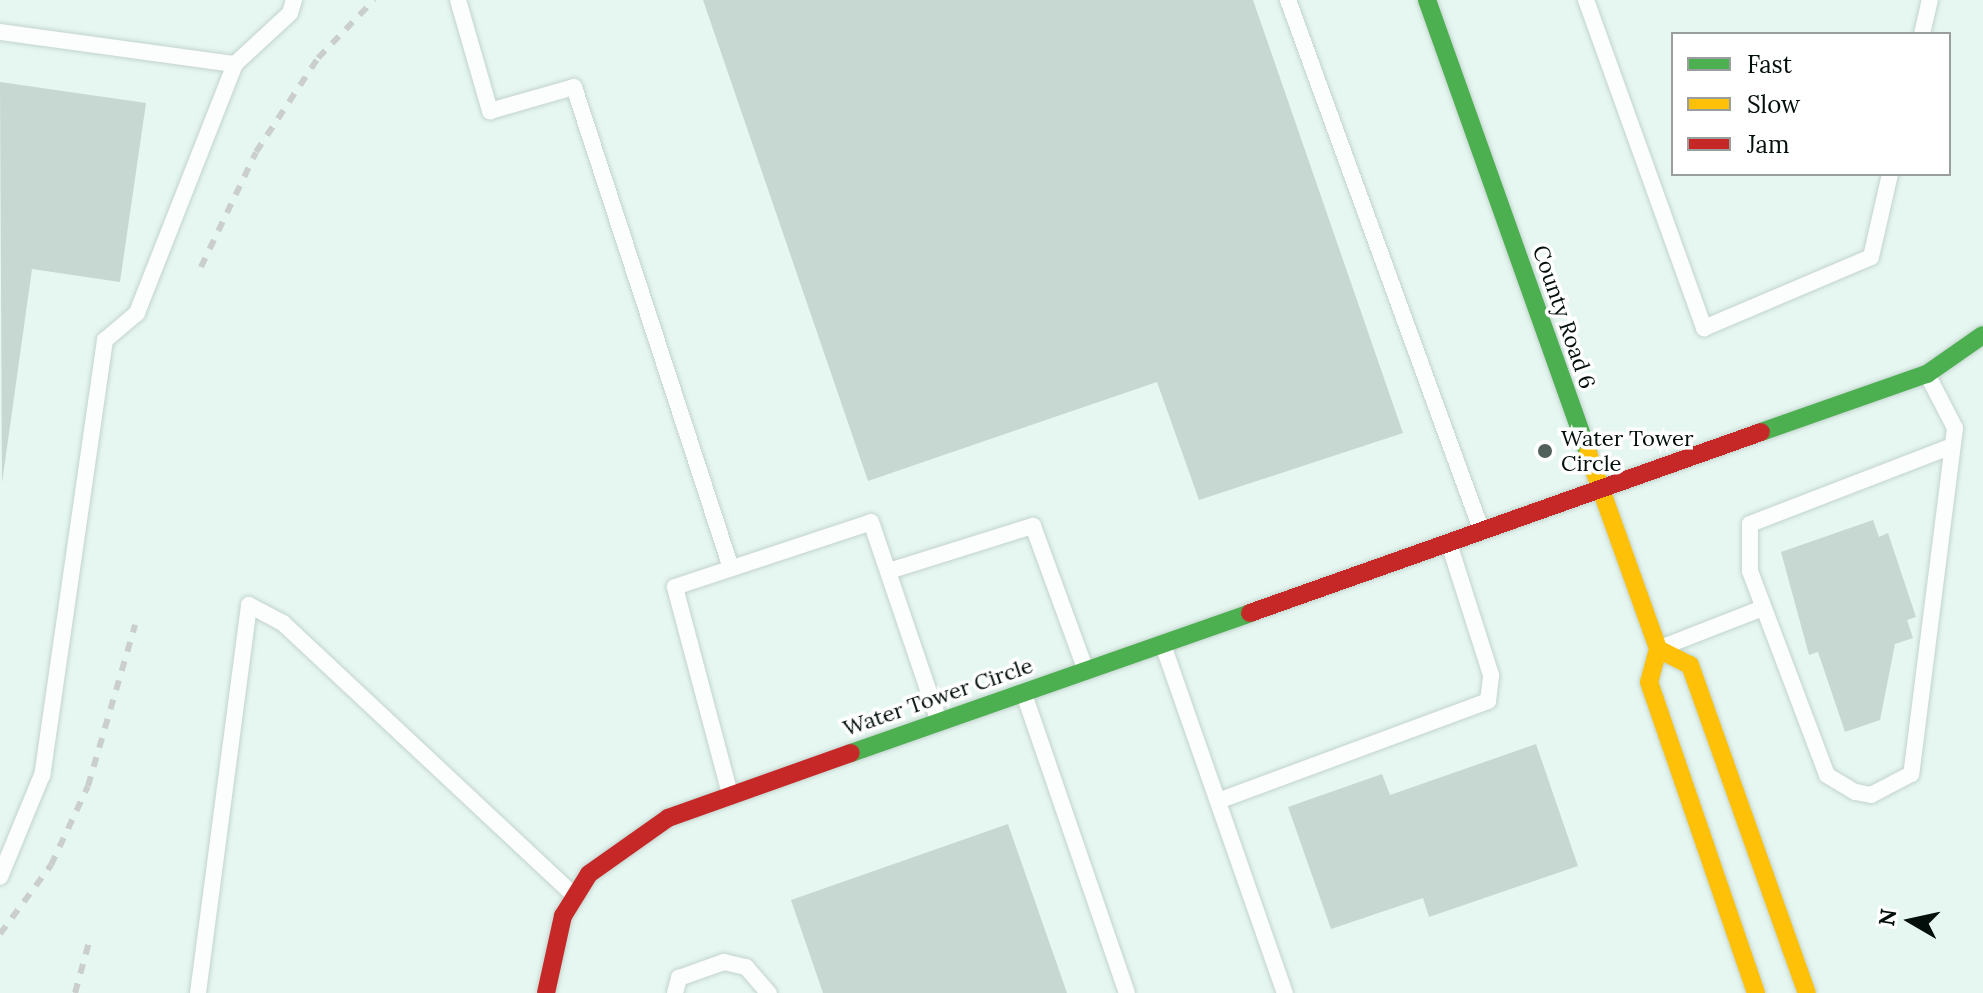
<!DOCTYPE html>
<html>
<head>
<meta charset="utf-8">
<style>
  body { margin:0 }
  #map { position:relative; width:1983px; height:993px; overflow:hidden; background:#e6f7f1; font-family:Lora,serif }
  div>[style] { position:absolute }
  .building>* { inset:0; background:#c7d7d1 }
  .roads { filter:drop-shadow(0 0 2px #c3d3cd) drop-shadow(0 0 2px #c3d3cd) }
  .lane>* { height:16px; margin:-8px; padding:0 8px; transform-origin:8px; border-radius:8px; background:#fbfefd }
  .fast>* { height:18px; margin:-9px; padding:0 9px; transform-origin:9px; border-radius:9px; background:#4caf50 }
  .slow>* { height:18px; margin:-9px; padding:0 9px; transform-origin:9px; border-radius:9px; background:#ffc107 }
  .jam>* { height:18px; margin:-9px; padding:0 9px; transform-origin:9px; border-radius:9px; background:#c62828 }
  .rail>* { height:6px; margin-top:-3px; transform-origin:0; background:repeating-linear-gradient(90deg,#cacecc 0 10px,transparent 0 20px) }
  .dots>* { width:22px; height:22px; translate:-50% -50%; box-sizing:border-box; border:4px solid #fff; border-radius:50% }
  span { translate:-50% -50%; white-space:nowrap; text-align:center; line-height:1.15; -webkit-text-stroke:7px #fff; paint-order:stroke }
  .street-label { font-size:22px; color:#030f0b }
  .poi-label { font-size:22px; color:#030f0b }
  .left { translate:0 -50%; text-align:left }
  .legend { position:absolute; left:1671px; top:32px; width:280px; height:144px; box-sizing:border-box; background:#fff; border:2px solid #9a9f9d; margin:0; padding:10px 14px; list-style:none; font-size:24px; color:#030f0b }
  .legend li { display:flex; align-items:center; gap:16px; height:40px }
  .legend b { width:40px; border:2px solid #9a9f9d }
  .north { position:absolute; left:1871px; top:881px; width:80px; height:80px; -webkit-text-stroke:6px #fff; paint-order:stroke; rotate:279deg; font-size:22px; font-weight:700; line-height:32px; text-align:center; color:#030f0b }
  .north::after { content:''; display:block; margin:auto; width:28px; height:36px; background:#030f0b; clip-path:polygon(50% 0,100% 100%,50% 72%,0 100%) }
</style>
</head>
<body>
<div id="map">
  <div class="building">
    <i style="clip-path:polygon(703px 0,1253px 0,1403px 433px,1199px 500px,1157px 382px,868px 481px)"></i>
    <i style="clip-path:polygon(0 82px,146px 103px,120px 282px,32px 269px,2px 483px)"></i>
    <i style="clip-path:polygon(1873px 520px,1879px 537px,1888px 533px,1916px 617px,1907px 620px,1913px 638px,1895px 644px,1880px 720px,1845px 732px,1818px 652px,1809px 655px,1781px 552px)"></i>
    <i style="clip-path:polygon(1536px 744px,1578px 866px,1429px 917px,1423px 898px,1331px 929px,1288px 807px,1382px 774px,1390px 795px)"></i>
    <i style="clip-path:polygon(1008px 824px,1067px 993px,823px 993px,791px 900px)"></i>
  </div>
  <div class="roads">
    <div class="lane">
      <i style="left:458px;top:0;width:116px;rotate:73.9deg"></i>
      <i style="left:490px;top:111px;width:87px;rotate:-15.9deg"></i>
      <i style="left:574px;top:87px;width:506px;rotate:71.92deg"></i>
      <i style="left:1288px;top:0;width:563px;rotate:69.96deg"></i>
      <i style="left:1586px;top:0;width:349px;rotate:70.2deg"></i>
      <i style="left:1704px;top:328px;width:181px;rotate:-23deg"></i>
      <i style="left:1871px;top:257px;width:85px;rotate:-77.1deg"></i>
      <i style="left:0;top:32px;width:237px;rotate:7.8deg"></i>
      <i style="left:235px;top:64px;width:268px;rotate:111.5deg"></i>
      <i style="left:137px;top:313px;width:42px;rotate:139.8deg"></i>
      <i style="left:105px;top:340px;width:440px;rotate:98.2deg"></i>
      <i style="left:42px;top:775px;width:110px;rotate:112.4deg"></i>
      <i style="left:1922px;top:34px;width:35px;rotate:-77deg"></i>
      <i style="left:235px;top:64px;width:75px;rotate:-42.8deg"></i>
      <i style="left:290px;top:13px;width:14px;rotate:-73deg"></i>
      <i style="left:1927px;top:374px;width:61px;rotate:62.6deg"></i>
      <i style="left:1955px;top:428px;width:349px;rotate:97.2deg"></i>
      <i style="left:1911px;top:774px;width:45px;rotate:152.3deg"></i>
      <i style="left:1871px;top:795px;width:16px;rotate:-169deg"></i>
      <i style="left:1855px;top:792px;width:33px;rotate:-149deg"></i>
      <i style="left:1827px;top:775px;width:218px;rotate:-110.7deg"></i>
      <i style="left:1750px;top:571px;width:47px;rotate:-90deg"></i>
      <i style="left:1750px;top:524px;width:217px;rotate:-21.1deg"></i>
      <i style="left:889px;top:571px;width:151px;rotate:-17.4deg"></i>
      <i style="left:1033px;top:526px;width:151px;rotate:69.9deg"></i>
      <i style="left:1163px;top:645px;width:369px;rotate:70.7deg"></i>
      <i style="left:1668px;top:645px;width:102px;rotate:-21.3deg"></i>
      <i style="left:1024px;top:694px;width:316px;rotate:71deg"></i>
      <i style="left:730px;top:794px;width:214px;rotate:-104.9deg"></i>
      <i style="left:675px;top:587px;width:206px;rotate:-18.3deg"></i>
      <i style="left:871px;top:522px;width:211px;rotate:71.2deg"></i>
      <i style="left:1218px;top:801px;width:288px;rotate:-20.3deg"></i>
      <i style="left:1488px;top:701px;width:26px;rotate:-83deg"></i>
      <i style="left:1491px;top:675px;width:139px;rotate:-107.7deg"></i>
      <i style="left:198px;top:993px;width:391px;rotate:-82.5deg"></i>
      <i style="left:249px;top:605px;width:38px;rotate:28deg"></i>
      <i style="left:283px;top:623px;width:397px;rotate:43.1deg"></i>
      <i style="left:675px;top:993px;width:16px;rotate:-75deg"></i>
      <i style="left:679px;top:978px;width:48px;rotate:-19.6deg"></i>
      <i style="left:724px;top:962px;width:23px;rotate:13deg"></i>
      <i style="left:746px;top:967px;width:35px;rotate:49deg"></i>
    </div>
    <div class="fast">
      <i style="left:1427px;top:0;width:481px;rotate:70.4deg"></i>
      <i style="left:1761px;top:432px;width:176px;rotate:-19.3deg"></i>
      <i style="left:1927px;top:374px;width:68px;rotate:-34.9deg"></i>
      <i style="left:851px;top:753px;width:423px;rotate:-19.3deg"></i>
    </div>
    <div class="slow">
      <i style="left:1588px;top:453px;width:208px;rotate:70.3deg"></i>
      <i style="left:1658px;top:649px;width:34px;rotate:105deg"></i>
      <i style="left:1649px;top:682px;width:329px;rotate:71deg"></i>
      <i style="left:1658px;top:649px;width:36px;rotate:27deg"></i>
      <i style="left:1690px;top:665px;width:348px;rotate:70.4deg"></i>
    </div>
    <div class="jam">
      <i style="left:1250px;top:613px;width:542px;rotate:-19.5deg"></i>
      <i style="left:546px;top:993px;width:79px;rotate:-77.6deg"></i>
      <i style="left:563px;top:916px;width:49px;rotate:-58.2deg"></i>
      <i style="left:589px;top:874px;width:97px;rotate:-35.3deg"></i>
      <i style="left:668px;top:818px;width:194px;rotate:-19.6deg"></i>
    </div>
  </div>
  <div class="rail">
    <i style="left:201px;top:267px;width:127px;rotate:-64.4deg"></i>
    <i style="left:256px;top:152px;width:113px;rotate:-56.6deg"></i>
    <i style="left:318px;top:58px;width:81px;rotate:-46deg"></i>
    <i style="left:0;top:934px;width:86px;rotate:-53.5deg"></i>
    <i style="left:51px;top:865px;width:87px;rotate:-64.9deg"></i>
    <i style="left:88px;top:786px;width:168px;rotate:-73.7deg"></i>
    <i style="left:75px;top:993px;width:53px;rotate:-74.6deg"></i>
  </div>
  <div class="dots">
    <i style="left:1545px;top:451px;background:#52605c"></i>
  </div>
  <div class="street-label">
    <span style="left:1564px;top:317px;rotate:71deg">County Road 6</span>
    <span style="left:938px;top:697px;rotate:-19deg">Water Tower Circle</span>
  </div>
  <div class="poi-label">
    <span class="left" style="left:1561px;top:451px">Water Tower<br>Circle</span>
  </div>
  <ul class="legend">
  <li><b style="height:10px;background:#4caf50"></b>Fast</li>
  <li><b style="height:10px;background:#ffc107"></b>Slow</li>
  <li><b style="height:10px;background:#c62828"></b>Jam</li>
  </ul>
  <div class="north">N</div>
</div>
</body>
</html>
